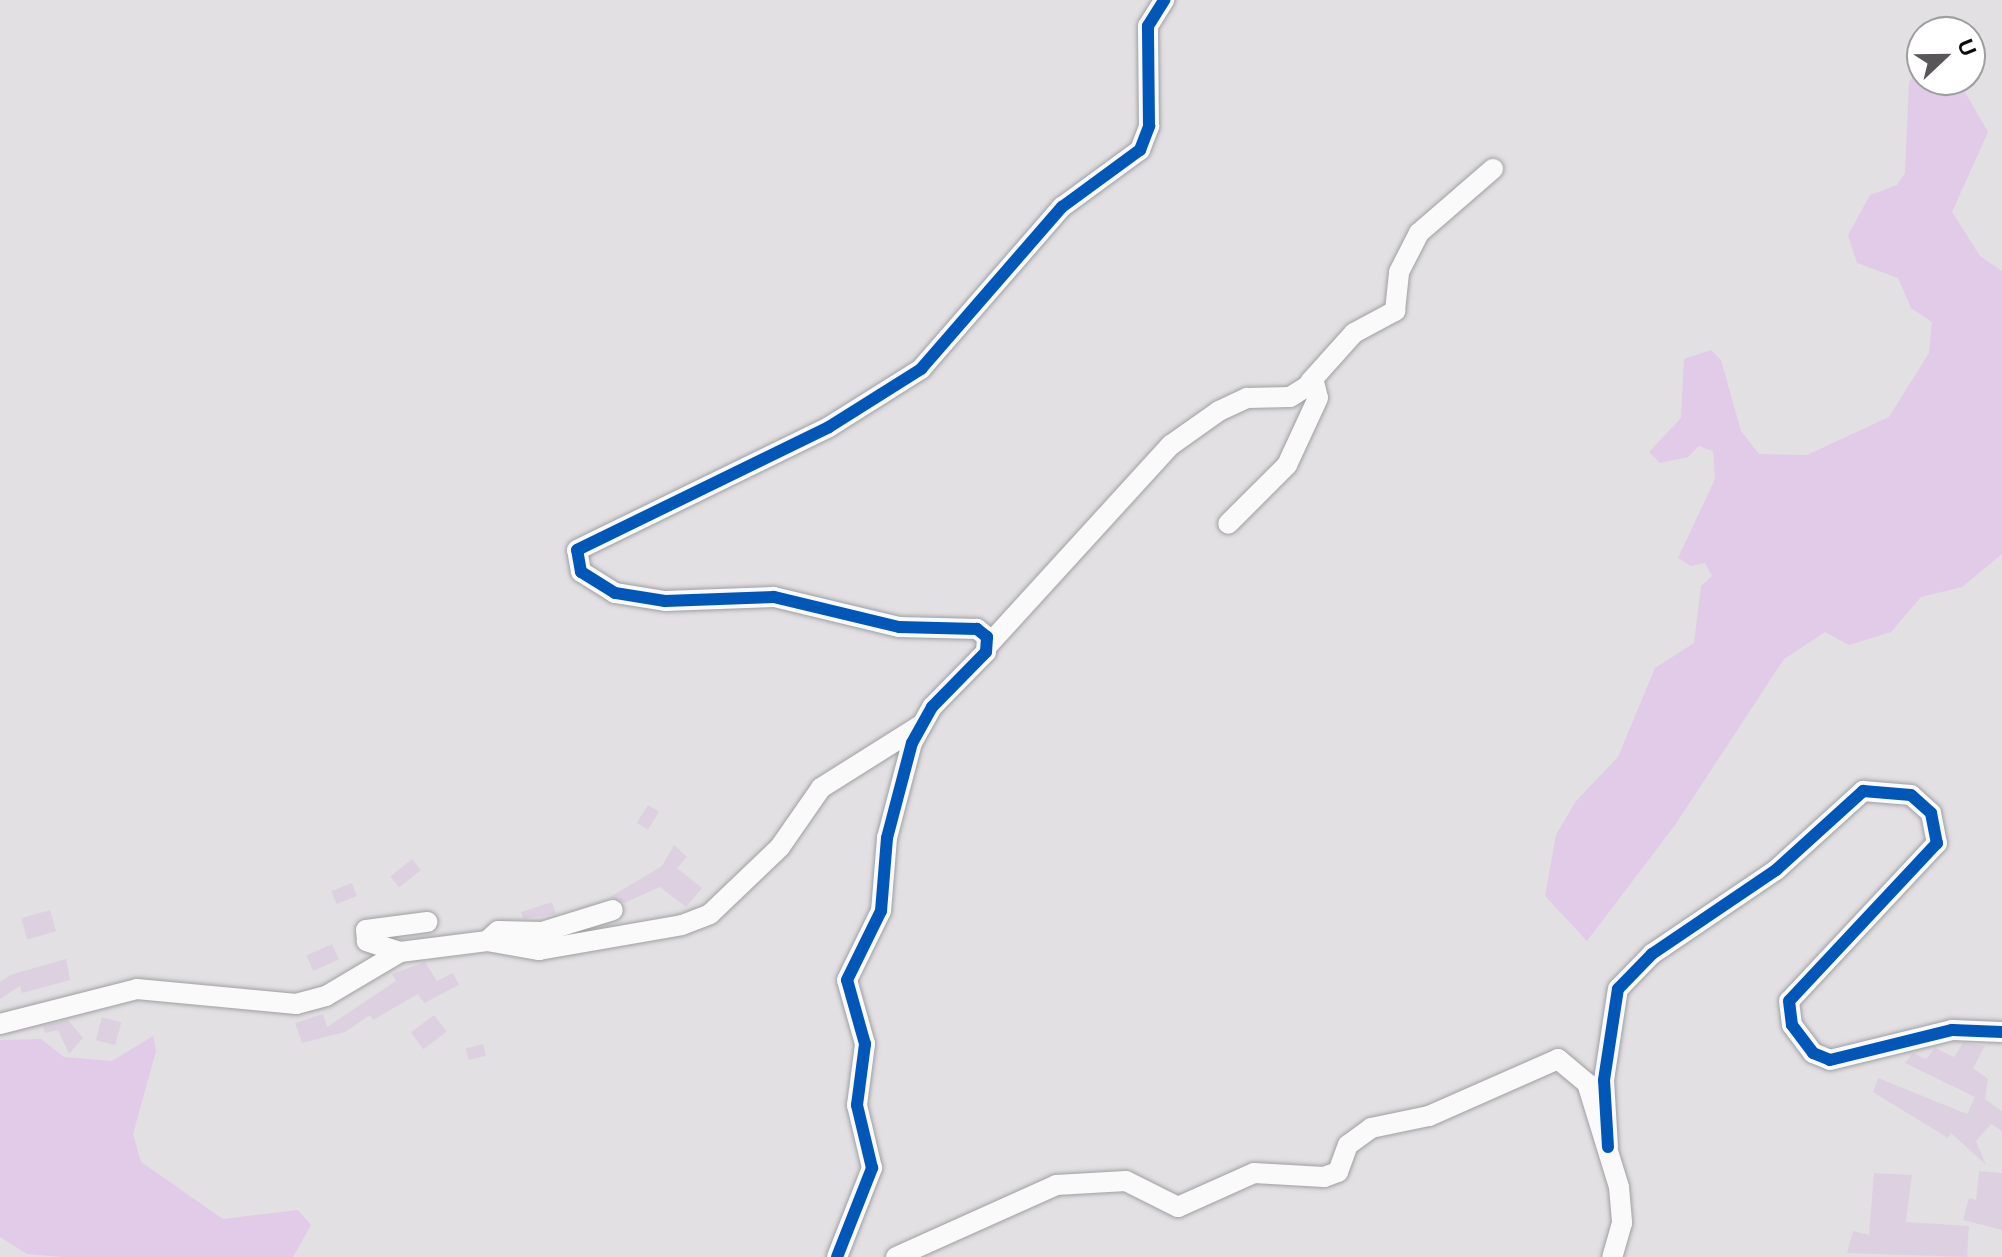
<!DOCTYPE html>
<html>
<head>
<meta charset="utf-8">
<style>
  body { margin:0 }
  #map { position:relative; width:2002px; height:1257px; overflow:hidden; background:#e2e0e3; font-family:Helvetica,sans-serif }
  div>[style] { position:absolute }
  .green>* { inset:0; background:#e1cbe8 }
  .building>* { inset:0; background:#ddd1e1; transform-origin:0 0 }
  .roads { filter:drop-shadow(0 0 2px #a09fa1) drop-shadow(0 0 2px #a09fa1) }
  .minor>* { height:20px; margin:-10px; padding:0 10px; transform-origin:10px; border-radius:10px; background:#fbfafb }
  .cycleway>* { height:12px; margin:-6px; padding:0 6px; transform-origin:6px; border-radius:6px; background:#0057b8 }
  span { translate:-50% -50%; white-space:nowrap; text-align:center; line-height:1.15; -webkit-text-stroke:6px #fff; paint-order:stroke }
  .north { position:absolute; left:1906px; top:16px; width:80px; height:80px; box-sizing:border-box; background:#fff; border:2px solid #9e9e9f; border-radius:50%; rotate:68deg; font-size:22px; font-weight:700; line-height:32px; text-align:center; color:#0d0c0e }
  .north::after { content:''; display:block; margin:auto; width:28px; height:36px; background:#585659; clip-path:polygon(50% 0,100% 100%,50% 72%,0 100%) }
</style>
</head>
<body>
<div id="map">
  <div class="green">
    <i style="clip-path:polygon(1922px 65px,1922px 80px,1958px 80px,1988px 132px,1952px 212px,1980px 256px,2002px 271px,2002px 554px,1962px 587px,1921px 597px,1891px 632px,1849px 645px,1825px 632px,1784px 659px,1675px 825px,1587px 941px,1545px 896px,1556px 835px,1576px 801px,1618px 757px,1655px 668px,1694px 643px,1701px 586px,1712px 576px,1705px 563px,1691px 566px,1678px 558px,1715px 479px,1713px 451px,1699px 446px,1688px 457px,1660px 463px,1649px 452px,1681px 418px,1684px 359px,1711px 350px,1721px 360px,1741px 431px,1759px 454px,1807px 455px,1889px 417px,1929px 353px,1932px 322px,1911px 308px,1898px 278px,1857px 263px,1848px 235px,1870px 195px,1897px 185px,1905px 173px,1909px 82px)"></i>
    <i style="clip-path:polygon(153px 1036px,156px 1051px,133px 1134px,141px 1162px,223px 1219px,298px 1210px,311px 1225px,293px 1257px,62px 1257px,27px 1254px,0 1237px,0 1040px,41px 1039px,64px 1057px,112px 1061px)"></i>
  </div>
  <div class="building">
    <i style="left:648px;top:805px;width:13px;height:21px;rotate:32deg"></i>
    <i style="clip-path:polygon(674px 845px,687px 857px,677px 868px,702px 888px,686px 907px,660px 887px,624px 903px,610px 897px,662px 866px)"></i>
    <i style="left:412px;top:859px;width:14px;height:28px;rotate:51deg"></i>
    <i style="left:352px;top:883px;width:14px;height:22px;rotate:69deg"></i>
    <i style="clip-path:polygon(552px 902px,556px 914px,523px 919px,521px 912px)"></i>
    <i style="left:50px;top:910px;width:22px;height:30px;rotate:74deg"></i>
    <i style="left:332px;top:944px;width:17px;height:28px;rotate:66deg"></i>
    <i style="clip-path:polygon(66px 959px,70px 980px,22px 993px,20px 986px,0 999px,0 982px,10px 975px)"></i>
    <i style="clip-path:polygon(425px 962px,437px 981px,453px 973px,459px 985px,424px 1003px,418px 994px,373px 1020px,370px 1015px,345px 1032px,302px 1043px,295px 1023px,323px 1014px,327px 1027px,396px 981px,392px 974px)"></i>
    <i style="left:434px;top:1015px;width:21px;height:29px;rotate:53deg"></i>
    <i style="left:102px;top:1017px;width:20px;height:24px;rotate:15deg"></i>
    <i style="clip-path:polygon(68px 1020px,83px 1038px,69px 1054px,58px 1030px,45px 1033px,43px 1026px)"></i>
    <i style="clip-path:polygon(1963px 1043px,1985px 1046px,1973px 1068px,1988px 1079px,1985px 1099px,2002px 1111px,2002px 1131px,1991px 1124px,1976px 1141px,1986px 1165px,1951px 1133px,1948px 1138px,1873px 1092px,1878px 1078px,1967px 1114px,1975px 1097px,1905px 1063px,1913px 1053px,1926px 1059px,1935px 1048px,1954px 1057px)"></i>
    <i style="left:483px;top:1044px;width:12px;height:18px;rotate:76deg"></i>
    <i style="clip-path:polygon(1979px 1171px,2002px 1173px,2002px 1230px,1963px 1220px,1969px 1198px,1976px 1200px)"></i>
    <i style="clip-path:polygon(1874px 1173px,1912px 1175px,1906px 1222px,1969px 1226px,1967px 1257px,1847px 1253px,1853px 1231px,1869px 1235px)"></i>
  </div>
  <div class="roads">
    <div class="minor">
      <i style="left:1310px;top:382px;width:66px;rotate:-48.1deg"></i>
      <i style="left:1354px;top:333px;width:47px;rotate:-28.2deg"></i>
      <i style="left:1395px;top:311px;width:39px;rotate:-84deg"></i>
      <i style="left:1399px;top:272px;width:44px;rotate:-62.9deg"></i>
      <i style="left:1419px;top:233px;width:98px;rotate:-40.9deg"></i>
      <i style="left:989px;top:644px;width:270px;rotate:-47.6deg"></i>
      <i style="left:1171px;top:445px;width:59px;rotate:-35.3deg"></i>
      <i style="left:1219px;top:411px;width:31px;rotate:-25deg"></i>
      <i style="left:1247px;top:398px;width:43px;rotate:-1.3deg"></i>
      <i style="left:1290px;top:397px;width:28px;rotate:-32deg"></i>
      <i style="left:1314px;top:382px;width:16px;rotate:76deg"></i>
      <i style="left:1318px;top:398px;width:74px;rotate:114.8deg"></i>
      <i style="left:1287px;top:465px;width:83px;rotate:135deg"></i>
      <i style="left:487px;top:941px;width:15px;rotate:-42deg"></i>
      <i style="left:498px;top:931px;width:44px;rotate:1.3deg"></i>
      <i style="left:542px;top:932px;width:74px;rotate:-17.2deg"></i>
      <i style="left:400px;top:952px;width:35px;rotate:-162deg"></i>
      <i style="left:367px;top:941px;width:11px;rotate:-95deg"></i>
      <i style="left:366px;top:930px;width:62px;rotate:-7.5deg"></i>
      <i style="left:0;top:1024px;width:141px;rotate:-14.3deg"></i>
      <i style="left:137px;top:989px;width:160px;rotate:5.4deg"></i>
      <i style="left:296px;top:1004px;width:31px;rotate:-15deg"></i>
      <i style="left:326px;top:996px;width:86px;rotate:-30.7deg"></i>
      <i style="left:400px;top:952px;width:88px;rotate:-7.2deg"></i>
      <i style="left:487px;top:941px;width:53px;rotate:9.8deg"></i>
      <i style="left:539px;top:950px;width:145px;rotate:-9.9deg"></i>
      <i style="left:682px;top:925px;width:30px;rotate:-21deg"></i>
      <i style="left:710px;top:914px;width:97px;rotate:-43.7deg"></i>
      <i style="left:780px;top:847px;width:72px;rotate:-55.2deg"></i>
      <i style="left:821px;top:788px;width:118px;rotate:-32.2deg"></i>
      <i style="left:1608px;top:1147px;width:67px;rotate:-93.4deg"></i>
      <i style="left:1604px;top:1080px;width:92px;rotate:-81.3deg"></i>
      <i style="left:1618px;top:989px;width:49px;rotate:-45.8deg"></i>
      <i style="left:1652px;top:954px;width:150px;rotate:-34.1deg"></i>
      <i style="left:1776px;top:870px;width:118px;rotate:-42.2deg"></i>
      <i style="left:1863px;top:791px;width:48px;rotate:4.8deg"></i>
      <i style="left:1911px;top:795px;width:27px;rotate:42deg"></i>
      <i style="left:1931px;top:813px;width:31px;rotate:79deg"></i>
      <i style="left:1937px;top:843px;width:216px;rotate:133.1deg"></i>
      <i style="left:1789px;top:1001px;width:24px;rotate:83deg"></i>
      <i style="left:1792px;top:1025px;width:35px;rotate:53deg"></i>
      <i style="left:1813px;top:1053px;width:18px;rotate:22deg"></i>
      <i style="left:1830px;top:1060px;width:126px;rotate:-13.8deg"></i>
      <i style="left:1952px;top:1030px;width:50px;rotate:2.3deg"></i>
      <i style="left:837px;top:1257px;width:96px;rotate:-68.5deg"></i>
      <i style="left:872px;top:1168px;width:65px;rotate:-103.4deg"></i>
      <i style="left:857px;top:1105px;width:62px;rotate:-82.5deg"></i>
      <i style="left:865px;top:1044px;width:66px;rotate:-105.7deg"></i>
      <i style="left:847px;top:980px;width:77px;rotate:-63.8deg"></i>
      <i style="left:881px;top:911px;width:73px;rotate:-85.3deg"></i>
      <i style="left:887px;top:838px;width:98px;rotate:-75.3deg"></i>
      <i style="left:912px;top:743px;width:41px;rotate:-60.9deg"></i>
      <i style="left:932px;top:707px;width:77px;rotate:-45.5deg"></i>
      <i style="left:986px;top:652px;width:15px;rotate:-86deg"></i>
      <i style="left:987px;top:637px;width:13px;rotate:-141deg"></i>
      <i style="left:977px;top:629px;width:78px;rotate:-178.5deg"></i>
      <i style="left:899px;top:627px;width:129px;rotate:-166.5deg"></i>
      <i style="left:774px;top:597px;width:109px;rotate:177.9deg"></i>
      <i style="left:665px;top:601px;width:51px;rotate:-170.9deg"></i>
      <i style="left:615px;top:593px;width:40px;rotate:-148deg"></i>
      <i style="left:581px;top:572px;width:22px;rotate:-100deg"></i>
      <i style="left:577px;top:550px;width:280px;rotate:-26deg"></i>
      <i style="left:829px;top:427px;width:109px;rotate:-32.2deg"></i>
      <i style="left:921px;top:369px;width:215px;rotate:-49deg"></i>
      <i style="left:1062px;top:207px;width:97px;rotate:-36.2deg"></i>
      <i style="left:1140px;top:150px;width:26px;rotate:-69deg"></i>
      <i style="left:1149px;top:126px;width:100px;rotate:-90.6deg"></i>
      <i style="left:1148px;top:26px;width:31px;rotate:-58deg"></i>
      <i style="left:896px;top:1257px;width:175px;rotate:-24.2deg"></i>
      <i style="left:1056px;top:1185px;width:70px;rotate:-3.3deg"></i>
      <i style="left:1126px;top:1181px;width:58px;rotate:26.6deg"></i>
      <i style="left:1178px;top:1207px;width:83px;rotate:-24.1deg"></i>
      <i style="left:1254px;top:1173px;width:70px;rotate:3.3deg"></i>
      <i style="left:1324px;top:1177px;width:15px;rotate:-20deg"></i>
      <i style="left:1338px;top:1172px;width:29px;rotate:-70deg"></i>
      <i style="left:1348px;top:1145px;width:29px;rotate:-36deg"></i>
      <i style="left:1371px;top:1128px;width:59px;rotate:-11.7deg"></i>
      <i style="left:1429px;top:1116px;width:141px;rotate:-23.8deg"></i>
      <i style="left:1558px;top:1059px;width:38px;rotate:40deg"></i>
      <i style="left:1587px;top:1083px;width:109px;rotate:72.9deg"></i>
      <i style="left:1619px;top:1187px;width:36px;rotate:85deg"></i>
      <i style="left:1622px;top:1223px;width:35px;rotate:106deg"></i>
    </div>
  </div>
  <div class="cycleway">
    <i style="left:1608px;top:1147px;width:67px;rotate:-93.4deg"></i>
    <i style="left:1604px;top:1080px;width:92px;rotate:-81.3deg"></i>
    <i style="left:1618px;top:989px;width:49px;rotate:-45.8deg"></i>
    <i style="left:1652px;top:954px;width:150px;rotate:-34.1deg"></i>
    <i style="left:1776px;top:870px;width:118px;rotate:-42.2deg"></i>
    <i style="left:1863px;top:791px;width:48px;rotate:4.8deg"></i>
    <i style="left:1911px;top:795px;width:27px;rotate:42deg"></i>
    <i style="left:1931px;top:813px;width:31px;rotate:79deg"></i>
    <i style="left:1937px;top:843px;width:216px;rotate:133.1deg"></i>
    <i style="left:1789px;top:1001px;width:24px;rotate:83deg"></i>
    <i style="left:1792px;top:1025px;width:35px;rotate:53deg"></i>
    <i style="left:1813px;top:1053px;width:18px;rotate:22deg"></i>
    <i style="left:1830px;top:1060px;width:126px;rotate:-13.8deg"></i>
    <i style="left:1952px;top:1030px;width:50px;rotate:2.3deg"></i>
    <i style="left:837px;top:1257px;width:96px;rotate:-68.5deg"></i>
    <i style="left:872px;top:1168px;width:65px;rotate:-103.4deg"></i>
    <i style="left:857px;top:1105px;width:62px;rotate:-82.5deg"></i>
    <i style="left:865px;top:1044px;width:66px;rotate:-105.7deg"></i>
    <i style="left:847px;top:980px;width:77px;rotate:-63.8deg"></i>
    <i style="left:881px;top:911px;width:73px;rotate:-85.3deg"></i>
    <i style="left:887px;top:838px;width:98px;rotate:-75.3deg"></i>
    <i style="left:912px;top:743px;width:41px;rotate:-60.9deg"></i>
    <i style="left:932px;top:707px;width:77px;rotate:-45.5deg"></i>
    <i style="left:986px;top:652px;width:15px;rotate:-86deg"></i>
    <i style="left:987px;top:637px;width:13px;rotate:-141deg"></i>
    <i style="left:977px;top:629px;width:78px;rotate:-178.5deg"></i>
    <i style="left:899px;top:627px;width:129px;rotate:-166.5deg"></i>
    <i style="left:774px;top:597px;width:109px;rotate:177.9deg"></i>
    <i style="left:665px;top:601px;width:51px;rotate:-170.9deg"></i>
    <i style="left:615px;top:593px;width:40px;rotate:-148deg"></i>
    <i style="left:581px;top:572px;width:22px;rotate:-100deg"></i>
    <i style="left:577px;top:550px;width:280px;rotate:-26deg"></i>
    <i style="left:829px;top:427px;width:109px;rotate:-32.2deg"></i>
    <i style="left:921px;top:369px;width:215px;rotate:-49deg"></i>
    <i style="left:1062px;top:207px;width:97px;rotate:-36.2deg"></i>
    <i style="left:1140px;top:150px;width:26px;rotate:-69deg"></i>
    <i style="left:1149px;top:126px;width:100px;rotate:-90.6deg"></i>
    <i style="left:1148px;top:26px;width:31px;rotate:-58deg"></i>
  </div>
  <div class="north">U</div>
</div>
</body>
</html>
